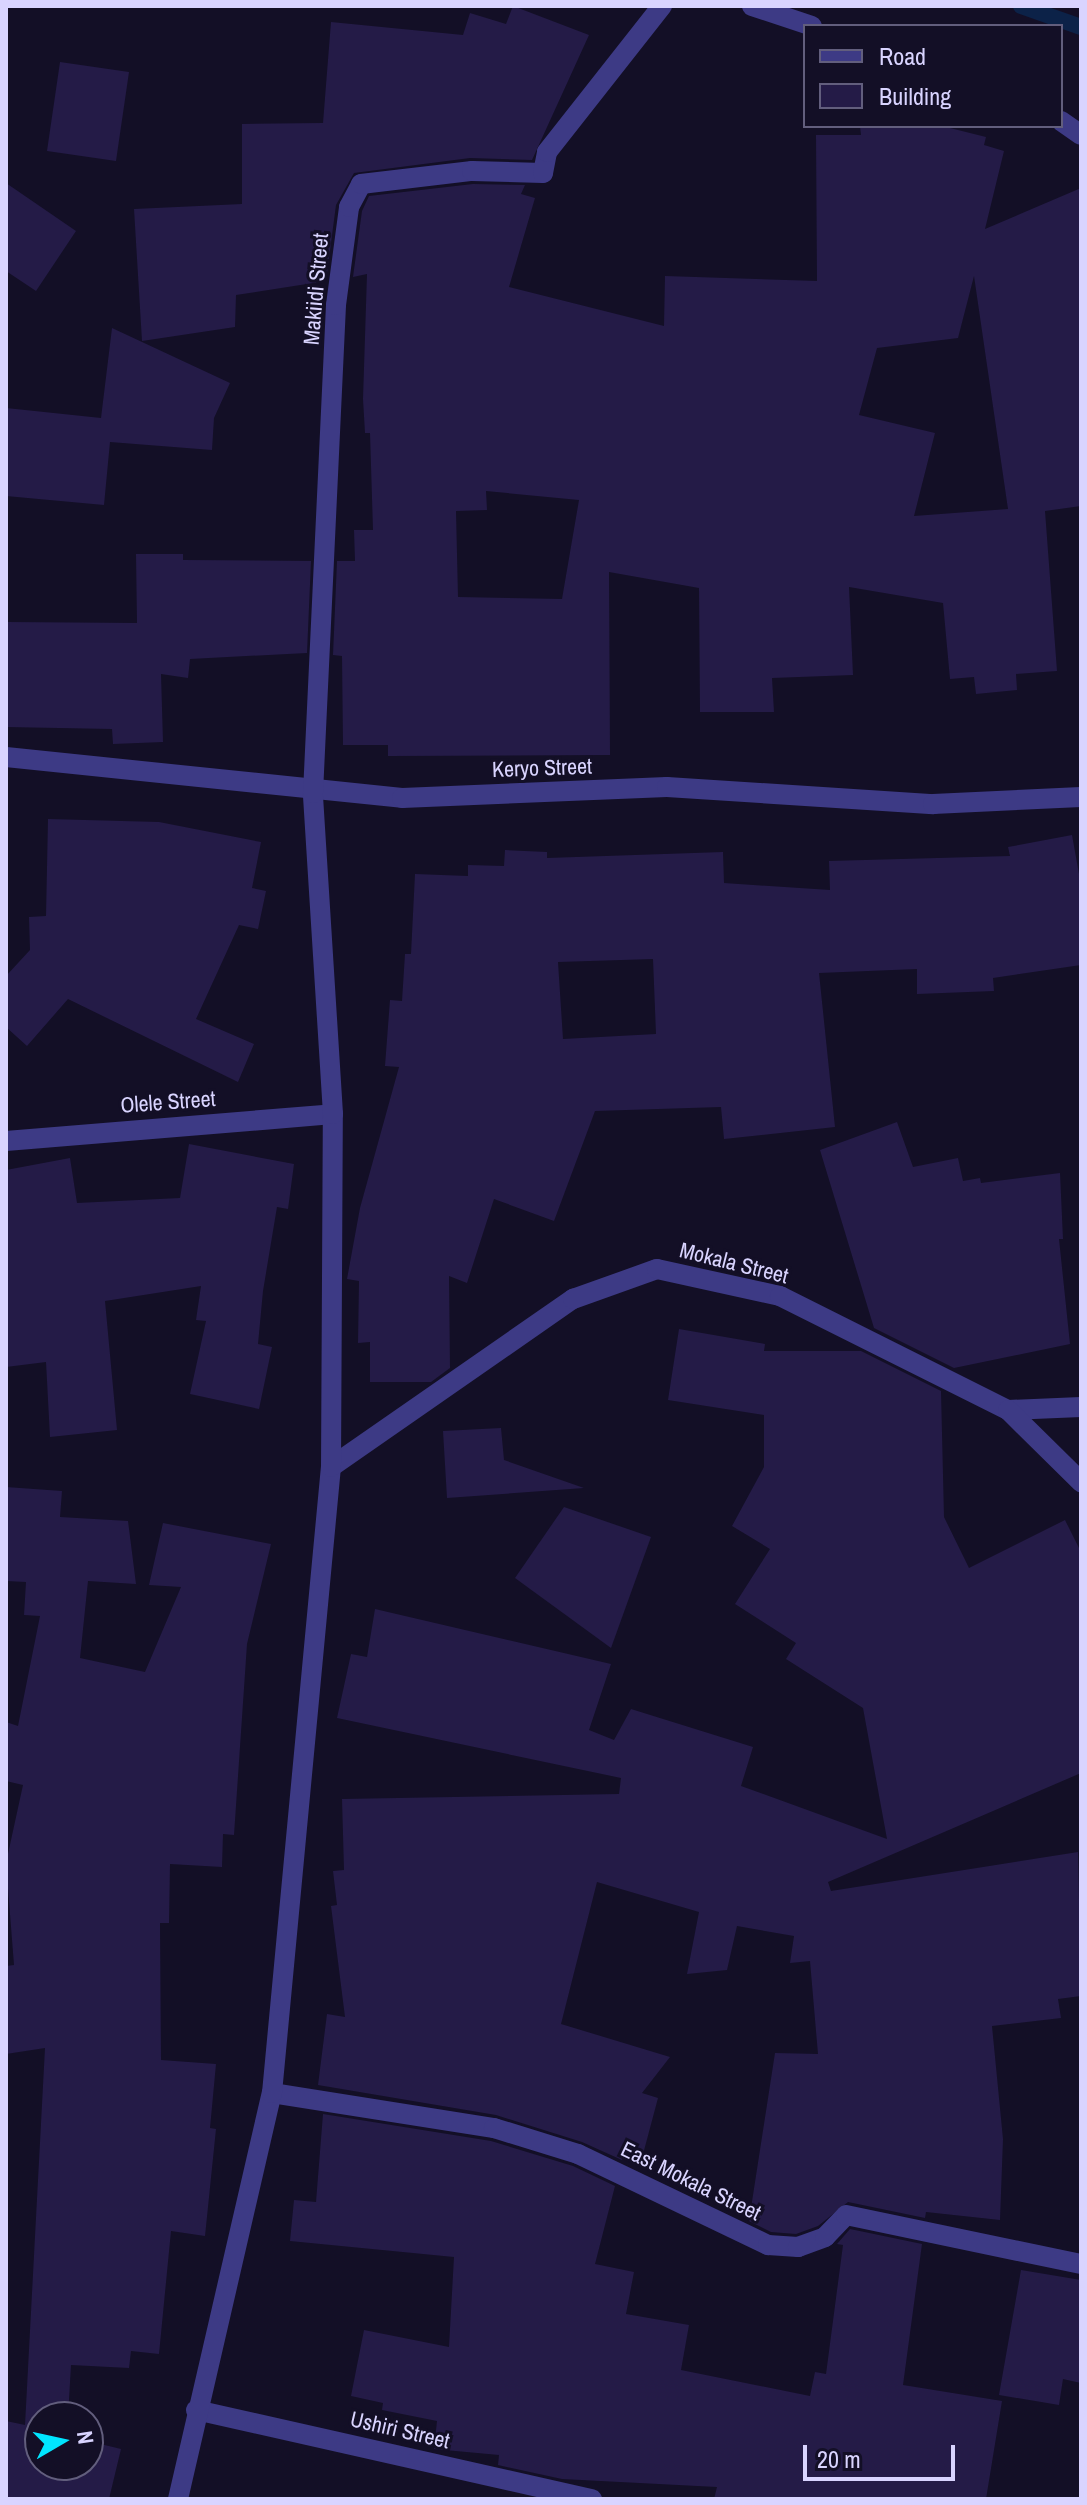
<!DOCTYPE html>
<html>
<head>
<meta charset="utf-8">
<style>
	body { margin:0 }
	#map { position:relative; width:1087px; height:2505px; overflow:hidden; background:#130f26; font-family:"Archivo Narrow",sans-serif }
	div>[style] { position:absolute }
	.stream>* { height:16px; margin:-8px; padding:0 8px; transform-origin:8px; border-radius:8px; background:#0c2248 }
	.building>* { inset:0; background:#241b47 }
	.minor>* { height:20px; margin:-10px; padding:0 10px; transform-origin:10px; border-radius:10px; background:#3d3a85 }
	span { translate:-50% -50%; white-space:nowrap; text-align:center; line-height:1.15; -webkit-text-stroke:6px #130f26; paint-order:stroke }
	.street-label { font-size:22px; color:#d9d4ff }
	.frame { position:absolute; inset:0; border:8px solid #d9d4ff; pointer-events:none }
	.legend { position:absolute; left:803px; top:24px; width:260px; height:104px; box-sizing:border-box; background:#130f26; border:2px solid #625e7d; margin:0; padding:10px 14px; list-style:none; font-size:24px; color:#d9d4ff }
	.legend li { display:flex; align-items:center; gap:16px; height:40px }
	.legend b { width:40px; border:2px solid #625e7d }
	.north { position:absolute; left:24px; top:2401px; width:80px; height:80px; box-sizing:border-box; background:#130f26; border:2px solid #625e7d; border-radius:50%; rotate:81deg; font-size:22px; font-weight:700; line-height:32px; text-align:center; color:#d9d4ff }
	.north::after { content:''; display:block; margin:auto; width:28px; height:36px; background:#00e5ff; clip-path:polygon(50% 0,100% 100%,50% 72%,0 100%) }
	.scale { position:absolute; left:803px; top:2445px; width:152px; height:36px; box-sizing:border-box; border:4px solid #d9d4ff; border-top:0; padding-left:10px; font-size:24px; line-height:28px; white-space:nowrap; color:#d9d4ff; -webkit-text-stroke:6px #130f26; paint-order:stroke }
</style>
</head>
<body>
<div id="map">
	<div class="stream">
		<i style="left:1021px;top:6px;width:64px;rotate:19.3deg"></i>
	</div>
	<div class="building">
		<i style="clip-path:polygon(513px 6px,589px 35px,532px 160px,470px 158px,354px 173px,336px 205px,326px 281px,236px 295px,235px 327px,142px 341px,134px 209px,242px 204px,242px 124px,323px 123px,331px 22px,463px 35px,470px 13px,506px 24px)"></i>
		<i style="clip-path:polygon(60px 62px,129px 72px,116px 161px,47px 151px)"></i>
		<i style="clip-path:polygon(evenodd,860px 126px,942px 126px,986px 137px,984px 145px,1004px 151px,985px 229px,1081px 188px,1081px 506px,1045px 511px,1057px 671px,1016px 674px,1017px 690px,976px 694px,974px 677px,950px 679px,943px 603px,849px 587px,853px 675px,772px 678px,774px 712px,700px 712px,699px 588px,609px 572px,610px 755px,388px 756px,388px 745px,343px 745px,342px 656px,333px 655px,337px 561px,355px 561px,354px 530px,373px 530px,370px 433px,365px 433px,363px 399px,367px 274px,353px 277px,362px 211px,369px 196px,473px 184px,525px 185px,521px 194px,535px 198px,509px 287px,664px 326px,665px 276px,817px 281px,816px 135px,861px 135px,860px 126px,974px 276px,1008px 509px,914px 516px,935px 433px,859px 415px,877px 348px,958px 338px,974px 276px,860px 126px,486px 491px,579px 500px,562px 599px,458px 597px,456px 511px,487px 510px,486px 491px)"></i>
		<i style="clip-path:polygon(6px 183px,76px 231px,36px 291px,6px 271px)"></i>
		<i style="clip-path:polygon(112px 328px,230px 383px,214px 418px,212px 450px,110px 442px,104px 505px,6px 496px,6px 408px,101px 418px)"></i>
		<i style="clip-path:polygon(136px 554px,183px 554px,183px 560px,311px 561px,307px 653px,190px 659px,188px 678px,161px 674px,163px 742px,113px 744px,112px 729px,6px 727px,6px 622px,137px 623px)"></i>
		<i style="clip-path:polygon(48px 819px,159px 822px,261px 842px,252px 888px,266px 891px,258px 929px,239px 925px,196px 1019px,254px 1044px,238px 1082px,68px 999px,27px 1046px,6px 1027px,6px 976px,30px 950px,29px 917px,46px 916px)"></i>
		<i style="clip-path:polygon(evenodd,1072px 835px,1081px 885px,1081px 965px,993px 978px,994px 991px,917px 994px,917px 969px,819px 973px,835px 1127px,724px 1139px,721px 1107px,595px 1111px,554px 1221px,494px 1199px,467px 1283px,449px 1276px,450px 1368px,431px 1382px,370px 1382px,370px 1342px,358px 1343px,359px 1281px,347px 1279px,360px 1208px,399px 1067px,385px 1066px,390px 1000px,402px 1001px,405px 954px,411px 954px,415px 874px,468px 876px,468px 865px,504px 866px,505px 850px,547px 852px,547px 858px,723px 852px,724px 883px,830px 890px,829px 861px,1010px 856px,1008px 847px,1072px 835px,653px 959px,656px 1034px,563px 1039px,558px 962px,653px 959px)"></i>
		<i style="clip-path:polygon(897px 1122px,913px 1167px,958px 1158px,963px 1181px,980px 1178px,981px 1183px,1060px 1173px,1063px 1239px,1059px 1239px,1070px 1344px,954px 1368px,874px 1328px,820px 1150px)"></i>
		<i style="clip-path:polygon(189px 1144px,294px 1164px,288px 1209px,277px 1207px,263px 1291px,258px 1344px,272px 1347px,259px 1409px,190px 1394px,206px 1321px,196px 1320px,201px 1286px,105px 1301px,117px 1430px,50px 1437px,46px 1362px,6px 1367px,6px 1170px,70px 1158px,77px 1203px,180px 1198px)"></i>
		<i style="clip-path:polygon(679px 1329px,765px 1344px,764px 1351px,861px 1351px,941px 1391px,944px 1517px,969px 1568px,1065px 1520px,1081px 1552px,1081px 1773px,828px 1882px,831px 1891px,1078px 1852px,1081px 1996px,1058px 1999px,1061px 2018px,992px 2026px,1003px 2139px,1000px 2220px,926px 2212px,925px 2218px,848px 2202px,818px 2226px,796px 2234px,771px 2232px,749px 2221px,775px 2053px,818px 2054px,810px 1961px,790px 1963px,794px 1936px,737px 1926px,727px 1970px,687px 1974px,699px 1912px,597px 1882px,561px 2024px,670px 2057px,642px 2093px,658px 2098px,642px 2158px,624px 2153px,622px 2160px,582px 2142px,496px 2115px,318px 2085px,327px 2014px,345px 2017px,331px 1906px,337px 1905px,333px 1871px,344px 1870px,342px 1799px,619px 1794px,621px 1778px,337px 1718px,351px 1654px,367px 1657px,375px 1609px,611px 1664px,589px 1730px,614px 1740px,631px 1709px,753px 1747px,741px 1786px,887px 1839px,863px 1708px,786px 1659px,796px 1643px,735px 1604px,770px 1549px,732px 1526px,764px 1467px,764px 1415px,668px 1400px)"></i>
		<i style="clip-path:polygon(501px 1428px,504px 1460px,584px 1488px,447px 1498px,443px 1431px)"></i>
		<i style="clip-path:polygon(6px 1487px,62px 1491px,60px 1517px,128px 1521px,136px 1584px,88px 1581px,80px 1658px,145px 1672px,181px 1587px,149px 1585px,163px 1523px,271px 1544px,247px 1644px,234px 1835px,223px 1834px,222px 1867px,170px 1864px,169px 1923px,160px 1923px,161px 2060px,216px 2064px,210px 2128px,216px 2129px,205px 2236px,171px 2231px,159px 2354px,131px 2351px,129px 2368px,71px 2365px,68px 2417px,40px 2417px,40px 2465px,88px 2465px,88px 2441px,121px 2449px,109px 2499px,6px 2499px,6px 2421px,25px 2425px,45px 2048px,6px 2054px,6px 1966px,14px 1965px,6px 1863px,23px 1785px,6px 1781px,6px 1722px,18px 1726px,40px 1616px,24px 1615px,26px 1582px,6px 1581px)"></i>
		<i style="clip-path:polygon(564px 1507px,651px 1537px,611px 1648px,515px 1578px)"></i>
		<i style="clip-path:polygon(323px 2114px,491px 2141px,573px 2166px,615px 2186px,595px 2264px,634px 2272px,626px 2314px,689px 2325px,681px 2370px,810px 2396px,815px 2372px,826px 2374px,843px 2245px,837px 2244px,850px 2229px,922px 2244px,903px 2385px,1002px 2401px,986px 2499px,714px 2499px,717px 2487px,562px 2479px,498px 2465px,499px 2455px,434px 2449px,437px 2421px,382px 2410px,383px 2403px,351px 2396px,364px 2330px,449px 2347px,454px 2257px,290px 2241px,294px 2200px,316px 2202px)"></i>
		<i style="clip-path:polygon(1021px 2270px,1081px 2280px,1081px 2383px,1063px 2379px,1059px 2405px,999px 2395px)"></i>
	</div>
	<div class="minor">
		<i style="left:752px;top:6px;width:63px;rotate:18.4deg"></i>
		<i style="left:1061px;top:121px;width:24px;rotate:35deg"></i>
		<i style="left:6px;top:757px;width:398px;rotate:5.9deg"></i>
		<i style="left:402px;top:798px;width:265px;rotate:-2.4deg"></i>
		<i style="left:667px;top:787px;width:267px;rotate:3.7deg"></i>
		<i style="left:933px;top:804px;width:148px;rotate:-2.7deg"></i>
		<i style="left:6px;top:1141px;width:328px;rotate:-4.7deg"></i>
		<i style="left:1008px;top:1410px;width:73px;rotate:-2.4deg"></i>
		<i style="left:331px;top:1467px;width:295px;rotate:-34.8deg"></i>
		<i style="left:573px;top:1299px;width:89px;rotate:-19.7deg"></i>
		<i style="left:657px;top:1269px;width:126px;rotate:12.4deg"></i>
		<i style="left:780px;top:1296px;width:255px;rotate:26.6deg"></i>
		<i style="left:1008px;top:1410px;width:103px;rotate:44.6deg"></i>
		<i style="left:272px;top:2093px;width:225px;rotate:9deg"></i>
		<i style="left:494px;top:2128px;width:88px;rotate:17.2deg"></i>
		<i style="left:578px;top:2154px;width:211px;rotate:25.6deg"></i>
		<i style="left:768px;top:2245px;width:30px;rotate:4deg"></i>
		<i style="left:798px;top:2247px;width:29px;rotate:-20deg"></i>
		<i style="left:825px;top:2237px;width:30px;rotate:-46deg"></i>
		<i style="left:846px;top:2215px;width:240px;rotate:11.8deg"></i>
		<i style="left:196px;top:2410px;width:406px;rotate:12.7deg"></i>
		<i style="left:178px;top:2499px;width:417px;rotate:-77deg"></i>
		<i style="left:272px;top:2093px;width:629px;rotate:-84.62deg"></i>
		<i style="left:331px;top:1467px;width:353px;rotate:-89.7deg"></i>
		<i style="left:333px;top:1114px;width:322px;rotate:-93.6deg"></i>
		<i style="left:313px;top:793px;width:489px;rotate:-87.3deg"></i>
		<i style="left:336px;top:305px;width:99px;rotate:-82.4deg"></i>
		<i style="left:349px;top:207px;width:26px;rotate:-62deg"></i>
		<i style="left:361px;top:184px;width:112px;rotate:-6.7deg"></i>
		<i style="left:472px;top:171px;width:71px;rotate:1.6deg"></i>
		<i style="left:543px;top:173px;width:21px;rotate:-79deg"></i>
		<i style="left:547px;top:152px;width:186px;rotate:-51.8deg"></i>
	</div>
	<div class="street-label">
		<span style="left:316px;top:289px;rotate:-85deg">Makiidi Street</span>
		<span style="left:542px;top:768px;rotate:-2deg">Keryo Street</span>
		<span style="left:168px;top:1102px;rotate:-4deg">Olele Street</span>
		<span style="left:734px;top:1263px;rotate:14deg">Mokala Street</span>
		<span style="left:691px;top:2181px;rotate:26deg">East Mokala Street</span>
		<span style="left:400px;top:2430px;rotate:13deg">Ushiri Street</span>
	</div>
	<div class="frame"></div>
	<ul class="legend">
	<li><b style="height:10px;background:#3d3a85"></b>Road</li>
	<li><b style="height:22px;background:#241b47"></b>Building</li>
	</ul>
	<div class="north">N</div>
	<div class="scale">20 m</div>
</div>
</body>
</html>
